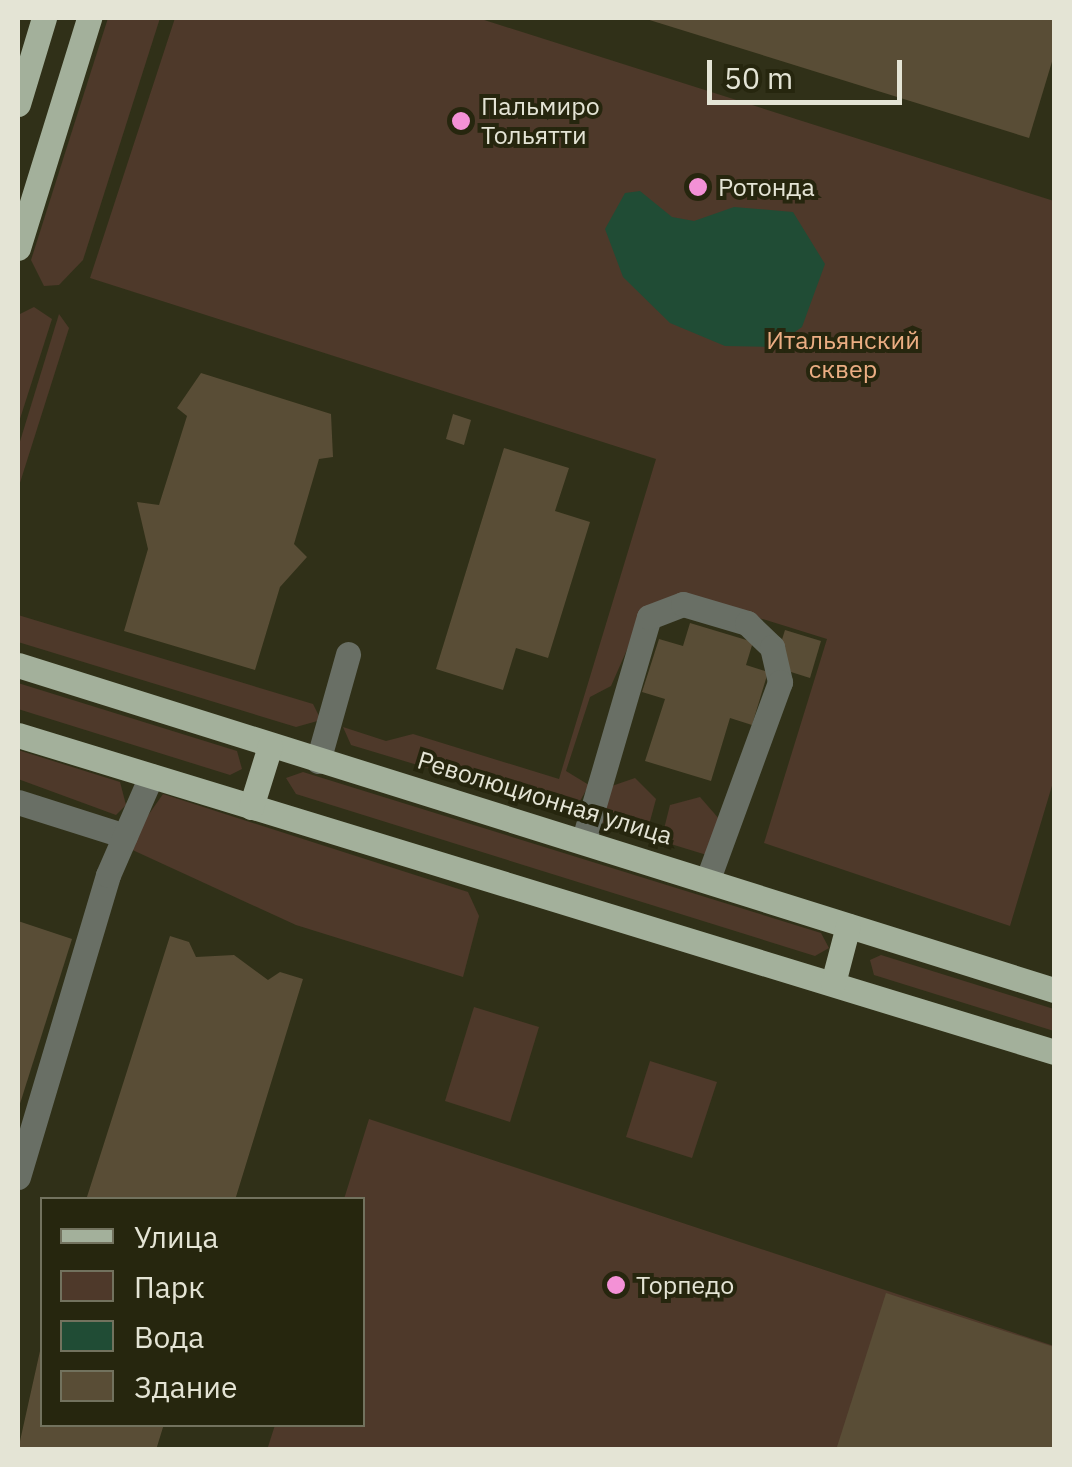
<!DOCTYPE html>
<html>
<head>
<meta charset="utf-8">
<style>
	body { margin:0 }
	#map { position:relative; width:1072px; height:1467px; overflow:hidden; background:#303018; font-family:"IBM Plex Sans",sans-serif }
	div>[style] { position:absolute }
	.green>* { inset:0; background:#4e392a }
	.water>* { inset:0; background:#204c35 }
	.building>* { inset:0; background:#594d36 }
	.minor>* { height:25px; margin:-12.5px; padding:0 12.5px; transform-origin:12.5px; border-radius:12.5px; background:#696f65 }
	.major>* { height:25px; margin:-12.5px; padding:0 12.5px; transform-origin:12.5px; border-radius:12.5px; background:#a3b09b }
	.dots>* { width:28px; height:28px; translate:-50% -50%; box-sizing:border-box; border:5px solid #26260e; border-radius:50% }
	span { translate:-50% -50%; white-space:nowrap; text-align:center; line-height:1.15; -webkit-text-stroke:8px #26260e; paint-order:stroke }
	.poi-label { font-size:25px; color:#e4e4d5 }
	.left { translate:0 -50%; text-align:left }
	.park-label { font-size:25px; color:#ecae83 }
	.street-label { font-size:25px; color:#e4e4d5 }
	.frame { position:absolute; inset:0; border:20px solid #e4e4d5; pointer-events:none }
	.legend { position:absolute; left:40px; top:1197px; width:325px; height:230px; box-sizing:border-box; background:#26260e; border:2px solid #72725e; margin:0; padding:12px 18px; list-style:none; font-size:30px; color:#e4e4d5 }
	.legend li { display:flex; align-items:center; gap:20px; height:50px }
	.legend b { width:50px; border:2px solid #72725e }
	.scale { position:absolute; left:707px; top:60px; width:195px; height:45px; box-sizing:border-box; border:5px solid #e4e4d5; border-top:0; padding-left:12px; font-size:30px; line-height:35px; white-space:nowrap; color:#e4e4d5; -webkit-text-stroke:8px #26260e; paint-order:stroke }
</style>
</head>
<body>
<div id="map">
	<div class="green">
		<i style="clip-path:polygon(108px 18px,160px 18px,83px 260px,59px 285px,44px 286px,31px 260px)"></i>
		<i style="clip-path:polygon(175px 18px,478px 18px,1054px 201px,1054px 779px,1010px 926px,764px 843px,827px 639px,692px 597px,644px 611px,611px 686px,590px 697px,566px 771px,589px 785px,574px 812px,351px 745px,343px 727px,386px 741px,413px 734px,559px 779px,656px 459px,90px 278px)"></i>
		<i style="clip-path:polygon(34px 307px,52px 319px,18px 425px,18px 315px)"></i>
		<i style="clip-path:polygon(59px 314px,69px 328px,18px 489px,18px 448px)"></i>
		<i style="clip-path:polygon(18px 615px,313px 704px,321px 720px,296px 727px,18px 642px)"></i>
		<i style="clip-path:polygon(18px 683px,237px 751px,242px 769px,230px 775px,18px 709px)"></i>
		<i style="clip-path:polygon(18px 750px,120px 782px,126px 805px,116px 815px,18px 779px)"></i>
		<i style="clip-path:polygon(303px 772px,821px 933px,829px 948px,815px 956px,296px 794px,286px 778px)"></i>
		<i style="clip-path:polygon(635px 778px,656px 799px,646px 836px,597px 821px,606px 788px)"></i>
		<i style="clip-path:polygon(163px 794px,468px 892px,479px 916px,463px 977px,296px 925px,126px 847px)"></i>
		<i style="clip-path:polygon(700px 797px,720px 820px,710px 856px,661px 841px,670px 805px)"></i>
		<i style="clip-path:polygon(881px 955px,1054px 1009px,1054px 1031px,874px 975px,870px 960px)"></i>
		<i style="clip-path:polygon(474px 1007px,539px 1027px,510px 1122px,445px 1101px)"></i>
		<i style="clip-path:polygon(650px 1061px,717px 1082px,692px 1158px,626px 1137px)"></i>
		<i style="clip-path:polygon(369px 1119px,1054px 1346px,1054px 1449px,267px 1450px,275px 1425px,362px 1424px,362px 1200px,344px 1199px)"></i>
	</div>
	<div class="water">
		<i style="clip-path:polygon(640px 191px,672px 217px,694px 221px,734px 207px,793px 212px,825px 264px,802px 327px,773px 347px,725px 346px,670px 323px,623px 277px,605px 229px,625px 193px)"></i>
	</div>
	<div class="building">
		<i style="clip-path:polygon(643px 18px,1054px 18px,1054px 55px,1029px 138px)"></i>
		<i style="clip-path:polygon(201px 373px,331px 414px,333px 457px,319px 459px,294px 544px,307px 557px,280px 587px,255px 670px,124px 631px,148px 549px,137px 502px,159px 505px,187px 416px,177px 408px)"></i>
		<i style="clip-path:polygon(453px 414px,471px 420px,464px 445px,446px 439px)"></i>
		<i style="clip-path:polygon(504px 448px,569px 468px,555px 511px,590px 522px,548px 658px,516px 648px,503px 690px,436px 669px)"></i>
		<i style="clip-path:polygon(690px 623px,753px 642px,746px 665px,768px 672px,752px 725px,730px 718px,711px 781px,645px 761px,665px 699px,642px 692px,659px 639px,683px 646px)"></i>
		<i style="clip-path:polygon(785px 630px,821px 641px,810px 678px,791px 672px,779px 649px)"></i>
		<i style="clip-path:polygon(18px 921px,72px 939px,18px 1110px)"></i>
		<i style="clip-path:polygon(170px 936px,189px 942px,196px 957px,234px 955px,268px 980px,280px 972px,303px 979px,235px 1200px,86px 1200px)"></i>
		<i style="clip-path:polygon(886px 1293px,1054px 1347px,1054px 1450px,836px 1450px)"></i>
		<i style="clip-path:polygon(42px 1342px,42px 1424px,164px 1424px,156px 1450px,18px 1450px)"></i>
	</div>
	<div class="minor">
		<i style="left:318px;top:761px;width:111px;rotate:-74.3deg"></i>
		<i style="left:18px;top:802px;width:112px;rotate:17.6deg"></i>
		<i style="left:584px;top:839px;width:231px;rotate:-73.7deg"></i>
		<i style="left:649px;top:617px;width:36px;rotate:-21deg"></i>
		<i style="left:683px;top:604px;width:67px;rotate:16.5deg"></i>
		<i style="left:747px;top:623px;width:35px;rotate:44deg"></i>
		<i style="left:772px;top:647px;width:36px;rotate:77deg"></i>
		<i style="left:780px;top:682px;width:210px;rotate:110.1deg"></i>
		<i style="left:18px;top:1177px;width:315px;rotate:-73.4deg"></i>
		<i style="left:108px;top:875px;width:108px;rotate:-66.5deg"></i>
	</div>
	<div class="major">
		<i style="left:18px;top:104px;width:90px;rotate:-73.2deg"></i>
		<i style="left:18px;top:248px;width:241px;rotate:-72.8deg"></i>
		<i style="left:18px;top:665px;width:1086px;rotate:17.42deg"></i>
		<i style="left:18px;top:735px;width:1083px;rotate:17.01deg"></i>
		<i style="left:251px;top:807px;width:64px;rotate:-72.7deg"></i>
		<i style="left:833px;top:983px;width:59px;rotate:-75.3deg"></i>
	</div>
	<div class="dots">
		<i style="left:461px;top:121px;background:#f391d6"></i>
		<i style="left:698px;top:187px;background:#f391d6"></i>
		<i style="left:616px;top:1285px;background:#f391d6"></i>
	</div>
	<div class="poi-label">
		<span class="left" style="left:481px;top:121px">Пальмиро<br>Тольятти</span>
		<span class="left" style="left:718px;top:187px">Ротонда</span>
		<span class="left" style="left:636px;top:1285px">Торпедо</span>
	</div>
	<div class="park-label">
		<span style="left:843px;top:355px">Итальянский<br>сквер</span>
	</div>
	<div class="street-label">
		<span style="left:545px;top:798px;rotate:17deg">Революционная улица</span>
	</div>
	<div class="frame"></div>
	<ul class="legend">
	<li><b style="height:12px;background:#a3b09b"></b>Улица</li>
	<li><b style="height:28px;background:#4e392a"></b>Парк</li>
	<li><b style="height:28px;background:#204c35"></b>Вода</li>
	<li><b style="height:28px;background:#594d36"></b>Здание</li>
	</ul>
	<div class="scale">50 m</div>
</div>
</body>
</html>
